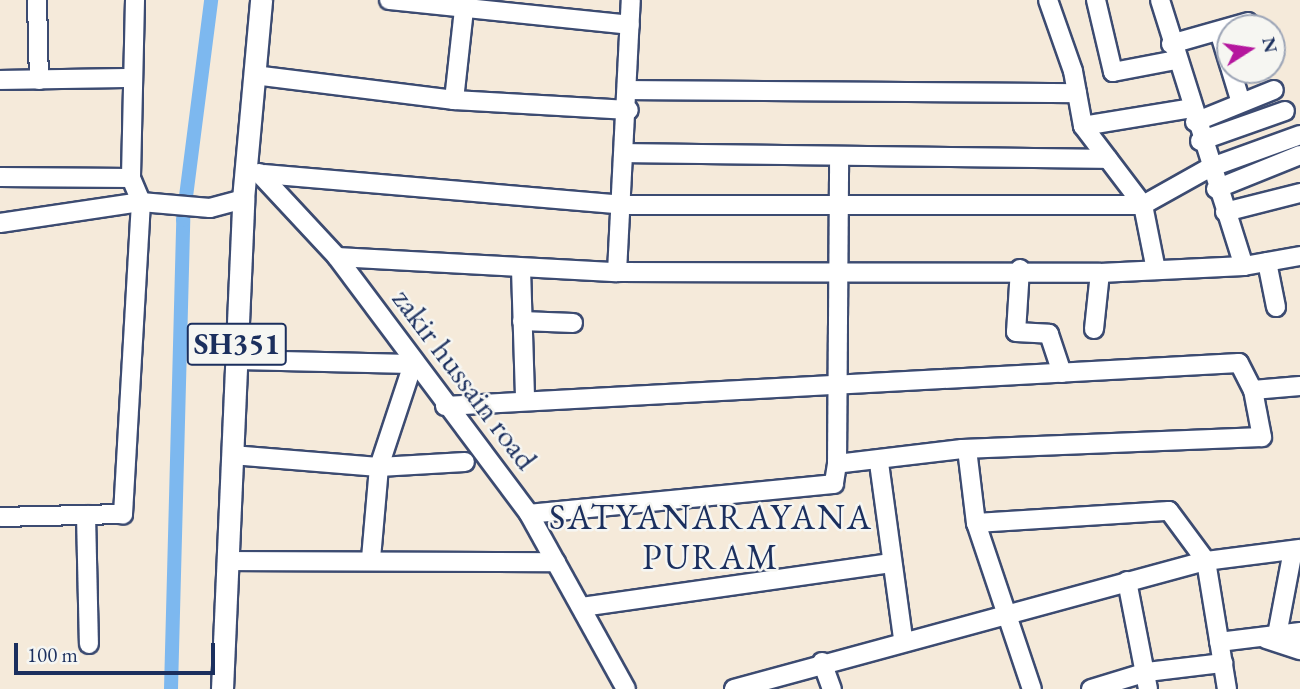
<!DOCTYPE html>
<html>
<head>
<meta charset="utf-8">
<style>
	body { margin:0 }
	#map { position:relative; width:1300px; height:689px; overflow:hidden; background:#f5eada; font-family:"EB Garamond",serif }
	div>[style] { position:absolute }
	.canal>* { height:14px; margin:-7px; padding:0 7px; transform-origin:7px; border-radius:7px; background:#7db8ef }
	.roads { filter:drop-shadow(2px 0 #3c4b71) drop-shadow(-2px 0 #3c4b71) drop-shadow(0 2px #3c4b71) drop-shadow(0 -2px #3c4b71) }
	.minor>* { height:18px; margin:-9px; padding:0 9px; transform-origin:9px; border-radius:9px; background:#fff }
	.major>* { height:21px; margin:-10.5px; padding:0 10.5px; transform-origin:10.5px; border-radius:10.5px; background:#fff }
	span { translate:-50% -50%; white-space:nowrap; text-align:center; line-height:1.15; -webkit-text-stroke:5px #f6f6f2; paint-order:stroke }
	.shield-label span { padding:2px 5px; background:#f6f6f2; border:2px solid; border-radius:5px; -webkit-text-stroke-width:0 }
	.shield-label { font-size:30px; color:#1b2f5e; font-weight:700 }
	.street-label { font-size:32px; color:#1b2f5e }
	.quarter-label { font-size:35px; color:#1b2f5e; letter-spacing:2px }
	.north { position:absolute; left:1216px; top:14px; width:70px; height:70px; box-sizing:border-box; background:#f6f6f2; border:2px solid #9ea6b7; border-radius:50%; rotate:78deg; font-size:19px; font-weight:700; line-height:28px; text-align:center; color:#1b2f5e }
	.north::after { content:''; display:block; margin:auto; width:24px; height:32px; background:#b5179e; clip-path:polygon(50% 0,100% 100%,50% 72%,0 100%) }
	.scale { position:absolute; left:14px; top:643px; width:201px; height:32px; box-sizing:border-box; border:4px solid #1b2f5e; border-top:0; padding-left:9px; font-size:21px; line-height:24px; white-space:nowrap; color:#1b2f5e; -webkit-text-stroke:5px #f6f6f2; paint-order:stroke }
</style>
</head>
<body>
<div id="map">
	<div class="canal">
		<i style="left:171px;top:689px;width:469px;rotate:-88.5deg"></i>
		<i style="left:183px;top:220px;width:222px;rotate:-82.7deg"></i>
	</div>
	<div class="roads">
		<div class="minor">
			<i style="left:37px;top:0;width:80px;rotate:88.6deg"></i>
			<i style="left:135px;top:0;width:178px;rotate:91.3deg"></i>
			<i style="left:131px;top:178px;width:26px;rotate:67deg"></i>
			<i style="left:141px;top:202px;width:69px;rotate:5deg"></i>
			<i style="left:210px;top:208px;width:34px;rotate:-15deg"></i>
			<i style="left:389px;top:0;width:242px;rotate:5.9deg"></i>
			<i style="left:1048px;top:0;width:75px;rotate:70.6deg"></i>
			<i style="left:1073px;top:71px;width:56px;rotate:79.7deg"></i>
			<i style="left:1083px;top:126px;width:99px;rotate:52.8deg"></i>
			<i style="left:1143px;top:205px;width:76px;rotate:-29.3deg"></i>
			<i style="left:1209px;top:168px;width:97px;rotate:-19.9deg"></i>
			<i style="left:1096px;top:0;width:74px;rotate:76.7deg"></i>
			<i style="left:1113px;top:72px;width:64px;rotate:-10.8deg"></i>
			<i style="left:1160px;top:0;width:279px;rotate:72.5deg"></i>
			<i style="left:1219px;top:31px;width:38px;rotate:73deg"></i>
			<i style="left:1171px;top:44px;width:80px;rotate:-15.9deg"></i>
			<i style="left:1231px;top:70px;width:34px;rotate:73deg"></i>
			<i style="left:254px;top:75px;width:202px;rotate:7.1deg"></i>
			<i style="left:454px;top:100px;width:175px;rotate:3.3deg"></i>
			<i style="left:0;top:80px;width:133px;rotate:-0.9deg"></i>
			<i style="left:630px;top:90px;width:447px;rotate:0.4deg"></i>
			<i style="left:454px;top:100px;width:91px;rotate:-83.7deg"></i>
			<i style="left:1195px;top:122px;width:85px;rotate:-22.1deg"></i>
			<i style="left:1083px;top:126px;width:110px;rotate:-9.4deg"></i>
			<i style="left:1200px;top:141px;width:90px;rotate:-19.4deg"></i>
			<i style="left:627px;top:153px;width:481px;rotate:0.7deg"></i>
			<i style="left:259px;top:173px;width:115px;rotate:47.1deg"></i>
			<i style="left:337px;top:257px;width:321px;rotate:53.2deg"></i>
			<i style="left:529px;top:514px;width:200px;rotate:61deg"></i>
			<i style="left:264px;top:174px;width:361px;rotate:4.9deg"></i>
			<i style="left:624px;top:205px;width:519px"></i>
			<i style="left:1143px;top:205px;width:66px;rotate:78.7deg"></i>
			<i style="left:0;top:177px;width:131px;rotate:0.4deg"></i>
			<i style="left:1216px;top:189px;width:91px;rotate:-22deg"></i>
			<i style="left:1225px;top:212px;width:77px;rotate:-14.2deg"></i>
			<i style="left:0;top:223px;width:143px;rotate:-8.5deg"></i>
			<i style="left:141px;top:202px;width:313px;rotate:93.3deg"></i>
			<i style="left:123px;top:514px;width:123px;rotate:178.6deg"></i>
			<i style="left:337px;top:257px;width:280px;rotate:3.1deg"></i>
			<i style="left:617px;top:272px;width:483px;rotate:0.1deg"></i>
			<i style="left:1100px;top:273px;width:144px;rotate:-2.8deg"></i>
			<i style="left:1244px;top:266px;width:57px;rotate:-10.1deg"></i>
			<i style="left:1267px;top:262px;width:46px;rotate:78.7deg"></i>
			<i style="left:521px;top:269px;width:128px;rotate:88.2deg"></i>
			<i style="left:1020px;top:269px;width:63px;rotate:93.6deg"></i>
			<i style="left:1016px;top:332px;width:33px;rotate:3deg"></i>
			<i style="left:1049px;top:334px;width:41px;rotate:71.6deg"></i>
			<i style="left:617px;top:272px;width:272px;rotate:-87.1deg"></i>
			<i style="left:522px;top:321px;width:51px;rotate:2.2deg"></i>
			<i style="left:1094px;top:329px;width:56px;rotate:-83.9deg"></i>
			<i style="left:236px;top:360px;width:177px;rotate:1.3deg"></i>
			<i style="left:413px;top:364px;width:108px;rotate:108.3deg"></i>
			<i style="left:379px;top:467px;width:92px;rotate:95deg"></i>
			<i style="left:1253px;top:390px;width:47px;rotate:-4.9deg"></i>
			<i style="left:445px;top:406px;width:795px;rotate:-3.1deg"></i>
			<i style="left:1239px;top:363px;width:30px;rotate:63deg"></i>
			<i style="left:1253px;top:390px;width:48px;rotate:79.2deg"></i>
			<i style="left:1262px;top:437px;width:300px;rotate:177.7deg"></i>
			<i style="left:962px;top:449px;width:126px;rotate:173.2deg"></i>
			<i style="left:837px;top:464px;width:20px;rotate:99deg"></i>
			<i style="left:834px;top:484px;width:306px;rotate:174.4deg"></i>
			<i style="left:967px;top:449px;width:75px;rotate:83.1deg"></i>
			<i style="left:976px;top:523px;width:175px;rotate:71.4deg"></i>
			<i style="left:232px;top:455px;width:147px;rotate:4.7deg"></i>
			<i style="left:379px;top:467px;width:86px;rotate:-3.3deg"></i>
			<i style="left:879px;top:463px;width:178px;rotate:82.2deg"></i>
			<i style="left:837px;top:464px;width:306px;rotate:-89.6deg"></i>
			<i style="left:86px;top:515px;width:129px;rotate:88.7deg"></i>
			<i style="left:976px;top:523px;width:193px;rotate:-3.6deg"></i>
			<i style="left:1169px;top:511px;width:62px;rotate:53.5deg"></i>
			<i style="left:1206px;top:561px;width:130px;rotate:80.7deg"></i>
			<i style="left:228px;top:561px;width:328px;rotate:0.2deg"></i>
			<i style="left:1127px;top:581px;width:110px;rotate:79deg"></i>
			<i style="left:582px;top:607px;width:312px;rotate:-8.1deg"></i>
			<i style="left:1277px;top:635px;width:86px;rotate:-79.3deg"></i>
			<i style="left:1266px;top:639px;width:36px;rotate:18deg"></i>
			<i style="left:1219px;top:642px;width:82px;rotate:-7deg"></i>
			<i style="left:822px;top:662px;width:29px;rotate:70deg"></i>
			<i style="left:734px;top:689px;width:489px;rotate:-15.2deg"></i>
			<i style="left:1206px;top:561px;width:95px;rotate:-7.3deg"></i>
			<i style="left:1091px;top:689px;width:59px;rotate:-16.9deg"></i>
			<i style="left:1147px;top:672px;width:77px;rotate:-6.8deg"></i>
		</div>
		<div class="major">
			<i style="left:222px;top:689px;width:490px;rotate:-87.5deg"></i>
			<i style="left:243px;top:199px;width:200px;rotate:-84.8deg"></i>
		</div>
	</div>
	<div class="shield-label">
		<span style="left:237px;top:344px">SH351</span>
	</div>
	<div class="street-label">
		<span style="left:465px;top:379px;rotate:53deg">zakir hussain road</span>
	</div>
	<div class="quarter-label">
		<span style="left:711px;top:537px">SATYANARAYANA<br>PURAM</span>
	</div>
	<div class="north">N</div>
	<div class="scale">100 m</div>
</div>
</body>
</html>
